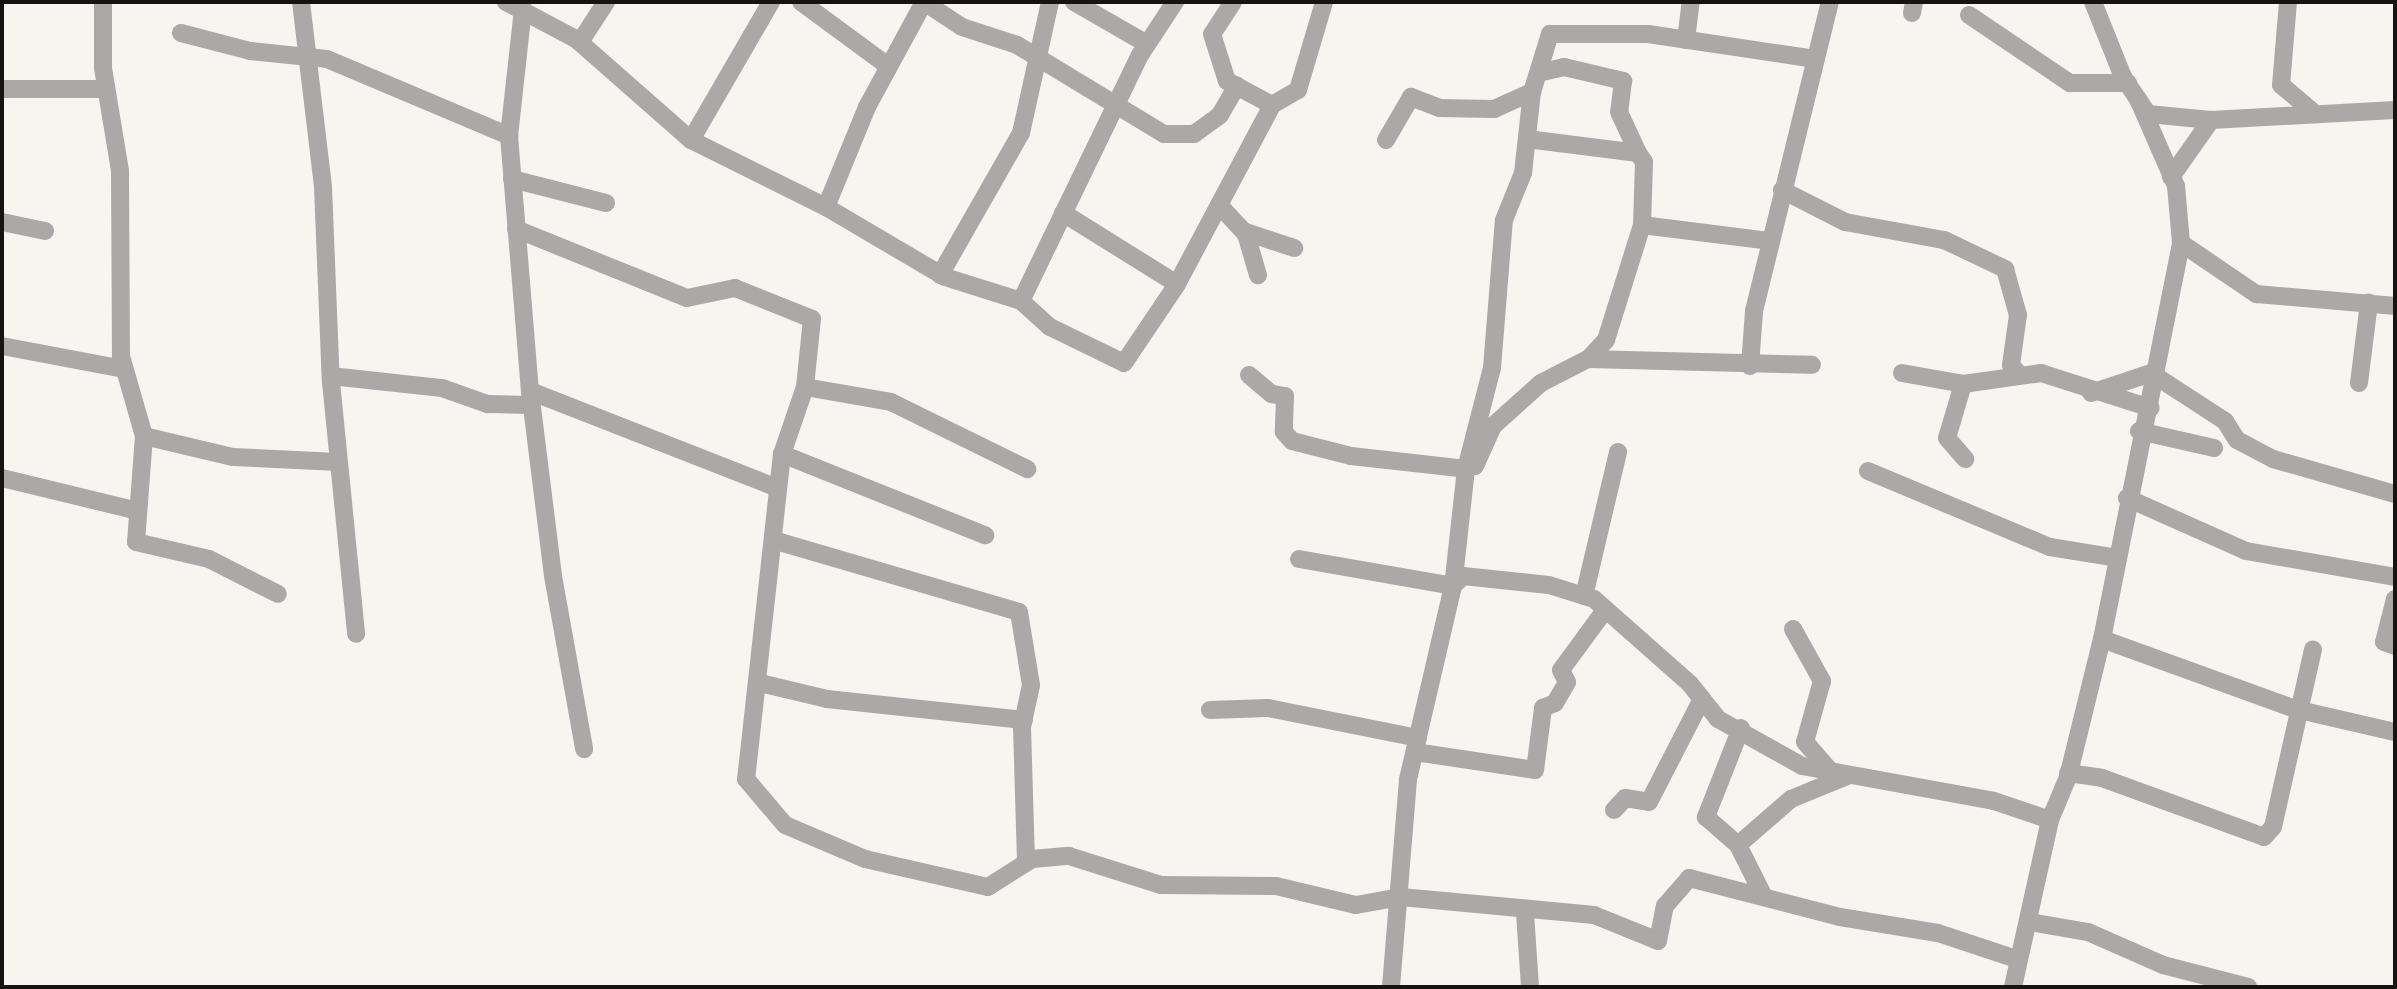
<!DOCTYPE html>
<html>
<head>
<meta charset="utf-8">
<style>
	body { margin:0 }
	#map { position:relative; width:2397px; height:989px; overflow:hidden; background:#f7f5f0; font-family:Ubuntu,sans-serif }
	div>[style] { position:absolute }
	.minor>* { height:18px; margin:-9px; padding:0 9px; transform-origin:9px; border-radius:9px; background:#aaa9a8 }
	span { translate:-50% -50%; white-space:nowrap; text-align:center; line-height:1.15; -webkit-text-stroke:7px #fff; paint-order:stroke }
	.frame { position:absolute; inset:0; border:4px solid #151413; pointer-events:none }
</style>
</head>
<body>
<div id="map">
	<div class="minor">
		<i style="left:103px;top:2px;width:66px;rotate:90deg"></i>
		<i style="left:103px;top:68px;width:104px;rotate:80.6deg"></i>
		<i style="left:120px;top:171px;width:185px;rotate:89.7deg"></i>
		<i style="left:121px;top:356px;width:83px;rotate:74deg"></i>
		<i style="left:144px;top:436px;width:106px;rotate:94.3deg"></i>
		<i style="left:136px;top:542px;width:75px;rotate:13.1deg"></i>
		<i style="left:209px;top:559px;width:77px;rotate:26.9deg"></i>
		<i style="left:301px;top:2px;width:186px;rotate:83.2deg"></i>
		<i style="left:323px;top:187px;width:195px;rotate:87.7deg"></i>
		<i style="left:331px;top:382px;width:253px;rotate:84.3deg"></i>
		<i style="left:506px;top:2px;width:79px;rotate:27.9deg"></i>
		<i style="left:576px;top:39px;width:153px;rotate:41.3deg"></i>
		<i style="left:691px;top:140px;width:151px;rotate:26.4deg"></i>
		<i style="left:826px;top:207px;width:138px;rotate:30.5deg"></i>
		<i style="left:945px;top:277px;width:80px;rotate:17.5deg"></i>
		<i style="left:1021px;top:301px;width:39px;rotate:42deg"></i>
		<i style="left:1050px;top:327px;width:82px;rotate:25.9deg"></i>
		<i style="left:1124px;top:363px;width:95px;rotate:-56.1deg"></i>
		<i style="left:1177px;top:284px;width:203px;rotate:-62deg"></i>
		<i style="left:801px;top:2px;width:108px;rotate:36.3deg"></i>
		<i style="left:1074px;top:2px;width:84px;rotate:29.9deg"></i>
		<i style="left:1233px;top:2px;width:38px;rotate:123deg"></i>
		<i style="left:1212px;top:34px;width:49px;rotate:72.3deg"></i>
		<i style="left:1227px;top:81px;width:51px;rotate:28.1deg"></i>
		<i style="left:1272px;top:105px;width:30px;rotate:-30deg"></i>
		<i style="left:1298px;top:90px;width:92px;rotate:-73.5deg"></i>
		<i style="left:2093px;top:2px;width:81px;rotate:68.2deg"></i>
		<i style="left:2123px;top:77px;width:45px;rotate:56deg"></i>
		<i style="left:2148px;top:114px;width:63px;rotate:5.4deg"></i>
		<i style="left:2211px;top:120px;width:184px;rotate:-3.1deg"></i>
		<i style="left:2288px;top:2px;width:83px;rotate:94.8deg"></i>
		<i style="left:2281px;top:85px;width:39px;rotate:40deg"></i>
		<i style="left:523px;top:9px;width:128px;rotate:96.3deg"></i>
		<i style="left:509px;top:136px;width:256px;rotate:85.3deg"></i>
		<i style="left:530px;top:391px;width:186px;rotate:82.9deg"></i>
		<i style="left:553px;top:576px;width:176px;rotate:79.8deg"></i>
		<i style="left:1912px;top:13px;width:11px;rotate:-80deg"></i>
		<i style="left:1969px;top:15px;width:122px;rotate:34deg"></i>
		<i style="left:2070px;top:83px;width:58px"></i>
		<i style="left:181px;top:33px;width:71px;rotate:14.6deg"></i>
		<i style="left:250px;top:51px;width:77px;rotate:5.9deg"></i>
		<i style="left:327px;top:59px;width:198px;rotate:22.9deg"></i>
		<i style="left:1686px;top:40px;width:38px;rotate:-83deg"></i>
		<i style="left:580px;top:42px;width:48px;rotate:-57deg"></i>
		<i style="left:1538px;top:73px;width:27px;rotate:-13deg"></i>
		<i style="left:1564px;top:67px;width:61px;rotate:13.3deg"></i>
		<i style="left:1623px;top:81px;width:31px;rotate:97deg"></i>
		<i style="left:1619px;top:112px;width:45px;rotate:65.1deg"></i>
		<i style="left:2px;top:89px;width:104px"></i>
		<i style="left:1527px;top:139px;width:112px;rotate:7.2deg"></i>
		<i style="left:1638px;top:153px;width:11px;rotate:56deg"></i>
		<i style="left:1644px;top:162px;width:63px;rotate:91.8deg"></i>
		<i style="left:1642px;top:225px;width:121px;rotate:107.4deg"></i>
		<i style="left:1606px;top:340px;width:26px;rotate:133deg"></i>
		<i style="left:691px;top:140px;width:160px;rotate:-59.9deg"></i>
		<i style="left:1386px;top:140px;width:50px;rotate:-59.8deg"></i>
		<i style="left:1411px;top:97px;width:30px;rotate:21deg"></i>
		<i style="left:1439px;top:108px;width:55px;rotate:1deg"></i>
		<i style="left:1494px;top:109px;width:42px;rotate:-24.1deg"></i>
		<i style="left:2171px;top:177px;width:70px;rotate:-54.9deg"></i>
		<i style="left:512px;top:179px;width:97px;rotate:14.3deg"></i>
		<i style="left:1782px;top:190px;width:71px;rotate:26.9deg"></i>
		<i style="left:1845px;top:222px;width:101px;rotate:10.3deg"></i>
		<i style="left:1944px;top:240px;width:68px;rotate:25.4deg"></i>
		<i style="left:2005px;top:269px;width:48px;rotate:74.2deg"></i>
		<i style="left:2018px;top:315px;width:50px;rotate:98deg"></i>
		<i style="left:2011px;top:365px;width:9px;rotate:49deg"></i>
		<i style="left:1219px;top:205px;width:40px;rotate:47deg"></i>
		<i style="left:1246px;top:234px;width:43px;rotate:73.7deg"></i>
		<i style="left:826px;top:207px;width:108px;rotate:-67.7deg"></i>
		<i style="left:867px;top:107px;width:119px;rotate:-61.5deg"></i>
		<i style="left:924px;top:2px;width:45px;rotate:33.3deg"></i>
		<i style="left:962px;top:27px;width:58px;rotate:18.1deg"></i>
		<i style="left:1017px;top:45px;width:172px;rotate:31.2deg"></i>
		<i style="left:1164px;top:134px;width:30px"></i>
		<i style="left:1194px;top:134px;width:32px;rotate:-36deg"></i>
		<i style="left:1220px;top:115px;width:34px;rotate:-60deg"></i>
		<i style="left:1063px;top:213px;width:134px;rotate:31.9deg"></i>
		<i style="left:2px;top:222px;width:44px;rotate:11.8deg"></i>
		<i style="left:1642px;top:225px;width:130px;rotate:7.1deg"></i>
		<i style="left:516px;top:229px;width:184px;rotate:22deg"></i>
		<i style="left:687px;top:298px;width:49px;rotate:-11.8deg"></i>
		<i style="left:735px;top:288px;width:83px;rotate:21.9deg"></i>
		<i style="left:812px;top:319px;width:68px;rotate:95.9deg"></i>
		<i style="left:805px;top:387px;width:71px;rotate:108.9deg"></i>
		<i style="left:782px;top:454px;width:327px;rotate:96.3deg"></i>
		<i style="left:746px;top:779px;width:60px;rotate:49.7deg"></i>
		<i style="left:785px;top:825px;width:87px;rotate:23deg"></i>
		<i style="left:865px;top:859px;width:126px;rotate:12.8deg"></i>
		<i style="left:988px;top:887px;width:52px;rotate:-32.5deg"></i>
		<i style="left:1032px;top:859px;width:37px;rotate:-5deg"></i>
		<i style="left:1069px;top:856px;width:96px;rotate:17.5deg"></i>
		<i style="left:1161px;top:885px;width:115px;rotate:0.5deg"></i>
		<i style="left:1276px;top:886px;width:82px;rotate:13.4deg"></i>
		<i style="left:1356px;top:905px;width:46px;rotate:-10.1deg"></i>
		<i style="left:1401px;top:897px;width:194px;rotate:5.3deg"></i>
		<i style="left:1594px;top:915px;width:69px;rotate:22.1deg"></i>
		<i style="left:1658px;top:941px;width:36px;rotate:-79deg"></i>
		<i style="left:1665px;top:906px;width:37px;rotate:-49deg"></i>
		<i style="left:1689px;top:878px;width:156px;rotate:14.5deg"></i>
		<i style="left:1840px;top:917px;width:99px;rotate:9.3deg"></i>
		<i style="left:1938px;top:933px;width:85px;rotate:18.4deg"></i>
		<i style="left:1243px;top:231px;width:54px;rotate:18.4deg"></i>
		<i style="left:2181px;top:243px;width:91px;rotate:34.2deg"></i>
		<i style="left:2256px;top:294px;width:140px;rotate:4.9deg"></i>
		<i style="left:940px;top:275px;width:163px;rotate:-60.3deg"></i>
		<i style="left:1021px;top:133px;width:134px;rotate:-77.5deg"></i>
		<i style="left:1021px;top:301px;width:273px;rotate:-64.2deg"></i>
		<i style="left:1140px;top:55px;width:64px;rotate:-56.6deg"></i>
		<i style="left:2px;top:346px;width:124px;rotate:10.7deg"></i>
		<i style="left:1750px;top:366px;width:55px;rotate:-85.8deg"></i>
		<i style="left:1754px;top:311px;width:318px;rotate:-76.2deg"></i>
		<i style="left:1902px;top:373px;width:62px;rotate:10.2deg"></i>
		<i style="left:1963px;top:384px;width:79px;rotate:-8deg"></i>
		<i style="left:2041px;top:373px;width:115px;rotate:17.7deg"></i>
		<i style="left:1249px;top:375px;width:30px;rotate:40deg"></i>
		<i style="left:1272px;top:394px;width:13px;rotate:9deg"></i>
		<i style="left:1285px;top:396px;width:36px;rotate:92deg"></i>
		<i style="left:1284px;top:432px;width:12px;rotate:48deg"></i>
		<i style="left:1292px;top:441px;width:61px;rotate:14.3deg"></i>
		<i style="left:1351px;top:456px;width:116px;rotate:6.4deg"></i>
		<i style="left:1466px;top:469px;width:118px;rotate:96.3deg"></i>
		<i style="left:1453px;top:586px;width:199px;rotate:103.1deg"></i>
		<i style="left:1408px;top:780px;width:208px;rotate:94.7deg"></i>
		<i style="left:331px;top:376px;width:112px;rotate:6.2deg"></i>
		<i style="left:442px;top:388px;width:48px;rotate:19.6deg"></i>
		<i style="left:487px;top:404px;width:44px;rotate:1.3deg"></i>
		<i style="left:2359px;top:383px;width:81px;rotate:-82.9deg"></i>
		<i style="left:1963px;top:384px;width:56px;rotate:106.5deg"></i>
		<i style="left:1947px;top:438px;width:28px;rotate:49deg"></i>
		<i style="left:805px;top:387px;width:87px;rotate:9.9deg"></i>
		<i style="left:891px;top:402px;width:152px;rotate:26.2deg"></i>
		<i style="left:530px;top:391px;width:266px;rotate:21.4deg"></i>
		<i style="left:2091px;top:393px;width:63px;rotate:-18.4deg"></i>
		<i style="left:2151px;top:373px;width:88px;rotate:33deg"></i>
		<i style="left:2225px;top:421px;width:22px;rotate:58deg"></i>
		<i style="left:2237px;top:440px;width:41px;rotate:27.8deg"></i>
		<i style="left:2273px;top:459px;width:127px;rotate:16deg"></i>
		<i style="left:2139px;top:431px;width:77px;rotate:12.8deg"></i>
		<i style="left:144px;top:436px;width:91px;rotate:13.3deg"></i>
		<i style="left:233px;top:457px;width:105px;rotate:2.7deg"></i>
		<i style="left:782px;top:454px;width:219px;rotate:21.8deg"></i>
		<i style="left:1475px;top:466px;width:44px;rotate:-65.8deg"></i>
		<i style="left:1493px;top:426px;width:64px;rotate:-41.9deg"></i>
		<i style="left:1541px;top:383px;width:53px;rotate:-27.1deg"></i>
		<i style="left:1588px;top:359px;width:224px;rotate:1.5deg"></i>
		<i style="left:1466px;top:469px;width:104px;rotate:-75.6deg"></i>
		<i style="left:1492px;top:368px;width:148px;rotate:-85.4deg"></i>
		<i style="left:1504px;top:220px;width:51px;rotate:-68deg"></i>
		<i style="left:1523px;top:173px;width:81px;rotate:-83.7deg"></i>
		<i style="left:1532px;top:92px;width:61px;rotate:-72.8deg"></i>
		<i style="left:1550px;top:34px;width:98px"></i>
		<i style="left:1648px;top:34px;width:169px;rotate:8.5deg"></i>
		<i style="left:1868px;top:471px;width:197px;rotate:22.7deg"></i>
		<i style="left:2050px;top:547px;width:68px;rotate:9.3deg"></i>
		<i style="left:2px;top:478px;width:140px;rotate:13.6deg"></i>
		<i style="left:2127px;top:498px;width:130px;rotate:24deg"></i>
		<i style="left:2246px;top:551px;width:151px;rotate:9.9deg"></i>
		<i style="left:773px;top:540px;width:256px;rotate:16.3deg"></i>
		<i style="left:1019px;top:612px;width:74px;rotate:80.7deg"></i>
		<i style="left:1031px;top:685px;width:43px;rotate:102.1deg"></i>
		<i style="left:1022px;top:727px;width:136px;rotate:88.3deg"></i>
		<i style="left:1299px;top:559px;width:156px;rotate:9.9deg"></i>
		<i style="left:1453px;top:586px;width:14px;rotate:-45deg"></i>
		<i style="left:1463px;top:576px;width:86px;rotate:6deg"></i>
		<i style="left:1549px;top:585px;width:47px;rotate:17.3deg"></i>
		<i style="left:1594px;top:599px;width:128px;rotate:41.5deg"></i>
		<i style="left:1690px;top:684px;width:45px;rotate:51.3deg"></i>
		<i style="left:1718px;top:719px;width:96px;rotate:29.2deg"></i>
		<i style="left:1802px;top:766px;width:195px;rotate:10.3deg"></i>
		<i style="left:1994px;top:801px;width:59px;rotate:18.7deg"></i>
		<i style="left:1584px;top:596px;width:148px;rotate:-76.7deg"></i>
		<i style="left:2395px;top:599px;width:44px;rotate:104.3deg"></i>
		<i style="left:2384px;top:642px;width:12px;rotate:20deg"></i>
		<i style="left:1793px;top:629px;width:60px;rotate:60.9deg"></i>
		<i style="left:1822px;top:681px;width:63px;rotate:105.6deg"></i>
		<i style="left:1805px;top:742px;width:41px;rotate:48.9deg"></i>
		<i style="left:2102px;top:639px;width:205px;rotate:19.9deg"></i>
		<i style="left:2295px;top:709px;width:103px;rotate:13deg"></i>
		<i style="left:760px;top:683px;width:69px;rotate:13.4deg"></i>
		<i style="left:827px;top:699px;width:198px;rotate:6.1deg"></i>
		<i style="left:1210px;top:710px;width:58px;rotate:-2deg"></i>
		<i style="left:1268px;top:708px;width:153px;rotate:11.3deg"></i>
		<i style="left:1741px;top:728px;width:96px;rotate:111.5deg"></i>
		<i style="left:1706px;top:817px;width:43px;rotate:41.2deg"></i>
		<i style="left:1738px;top:845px;width:56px;rotate:63.4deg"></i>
		<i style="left:1415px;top:752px;width:121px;rotate:8.5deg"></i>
		<i style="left:1535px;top:770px;width:63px;rotate:-82.6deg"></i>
		<i style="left:1543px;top:708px;width:13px;rotate:-23deg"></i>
		<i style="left:1555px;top:703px;width:24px;rotate:-60deg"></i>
		<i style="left:1567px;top:682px;width:13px;rotate:-117deg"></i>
		<i style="left:1561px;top:670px;width:74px;rotate:-53.7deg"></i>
		<i style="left:2068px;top:773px;width:34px;rotate:8deg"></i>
		<i style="left:2102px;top:778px;width:172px;rotate:20deg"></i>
		<i style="left:2264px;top:837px;width:13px;rotate:-48deg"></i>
		<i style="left:2273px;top:827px;width:182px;rotate:-77.3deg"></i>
		<i style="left:1614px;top:810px;width:16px;rotate:-47deg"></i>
		<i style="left:1625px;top:798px;width:24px;rotate:9deg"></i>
		<i style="left:1649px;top:802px;width:116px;rotate:-62.8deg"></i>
		<i style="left:1738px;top:845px;width:70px;rotate:-41deg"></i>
		<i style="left:1791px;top:799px;width:61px;rotate:-22.3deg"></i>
		<i style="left:1525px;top:913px;width:74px;rotate:86.1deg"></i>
		<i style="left:2030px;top:922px;width:59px;rotate:9.8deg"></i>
		<i style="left:2088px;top:932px;width:82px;rotate:23.7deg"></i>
		<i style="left:2163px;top:965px;width:88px;rotate:14.5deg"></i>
		<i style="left:2013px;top:987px;width:171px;rotate:-77.5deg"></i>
		<i style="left:2050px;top:820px;width:47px;rotate:-67.3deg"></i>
		<i style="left:2068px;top:777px;width:142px;rotate:-76.2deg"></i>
		<i style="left:2102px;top:639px;width:404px;rotate:-78.7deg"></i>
		<i style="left:2181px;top:243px;width:57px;rotate:-95deg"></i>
		<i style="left:2176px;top:186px;width:95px;rotate:-113.6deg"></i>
	</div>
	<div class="frame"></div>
</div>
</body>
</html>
